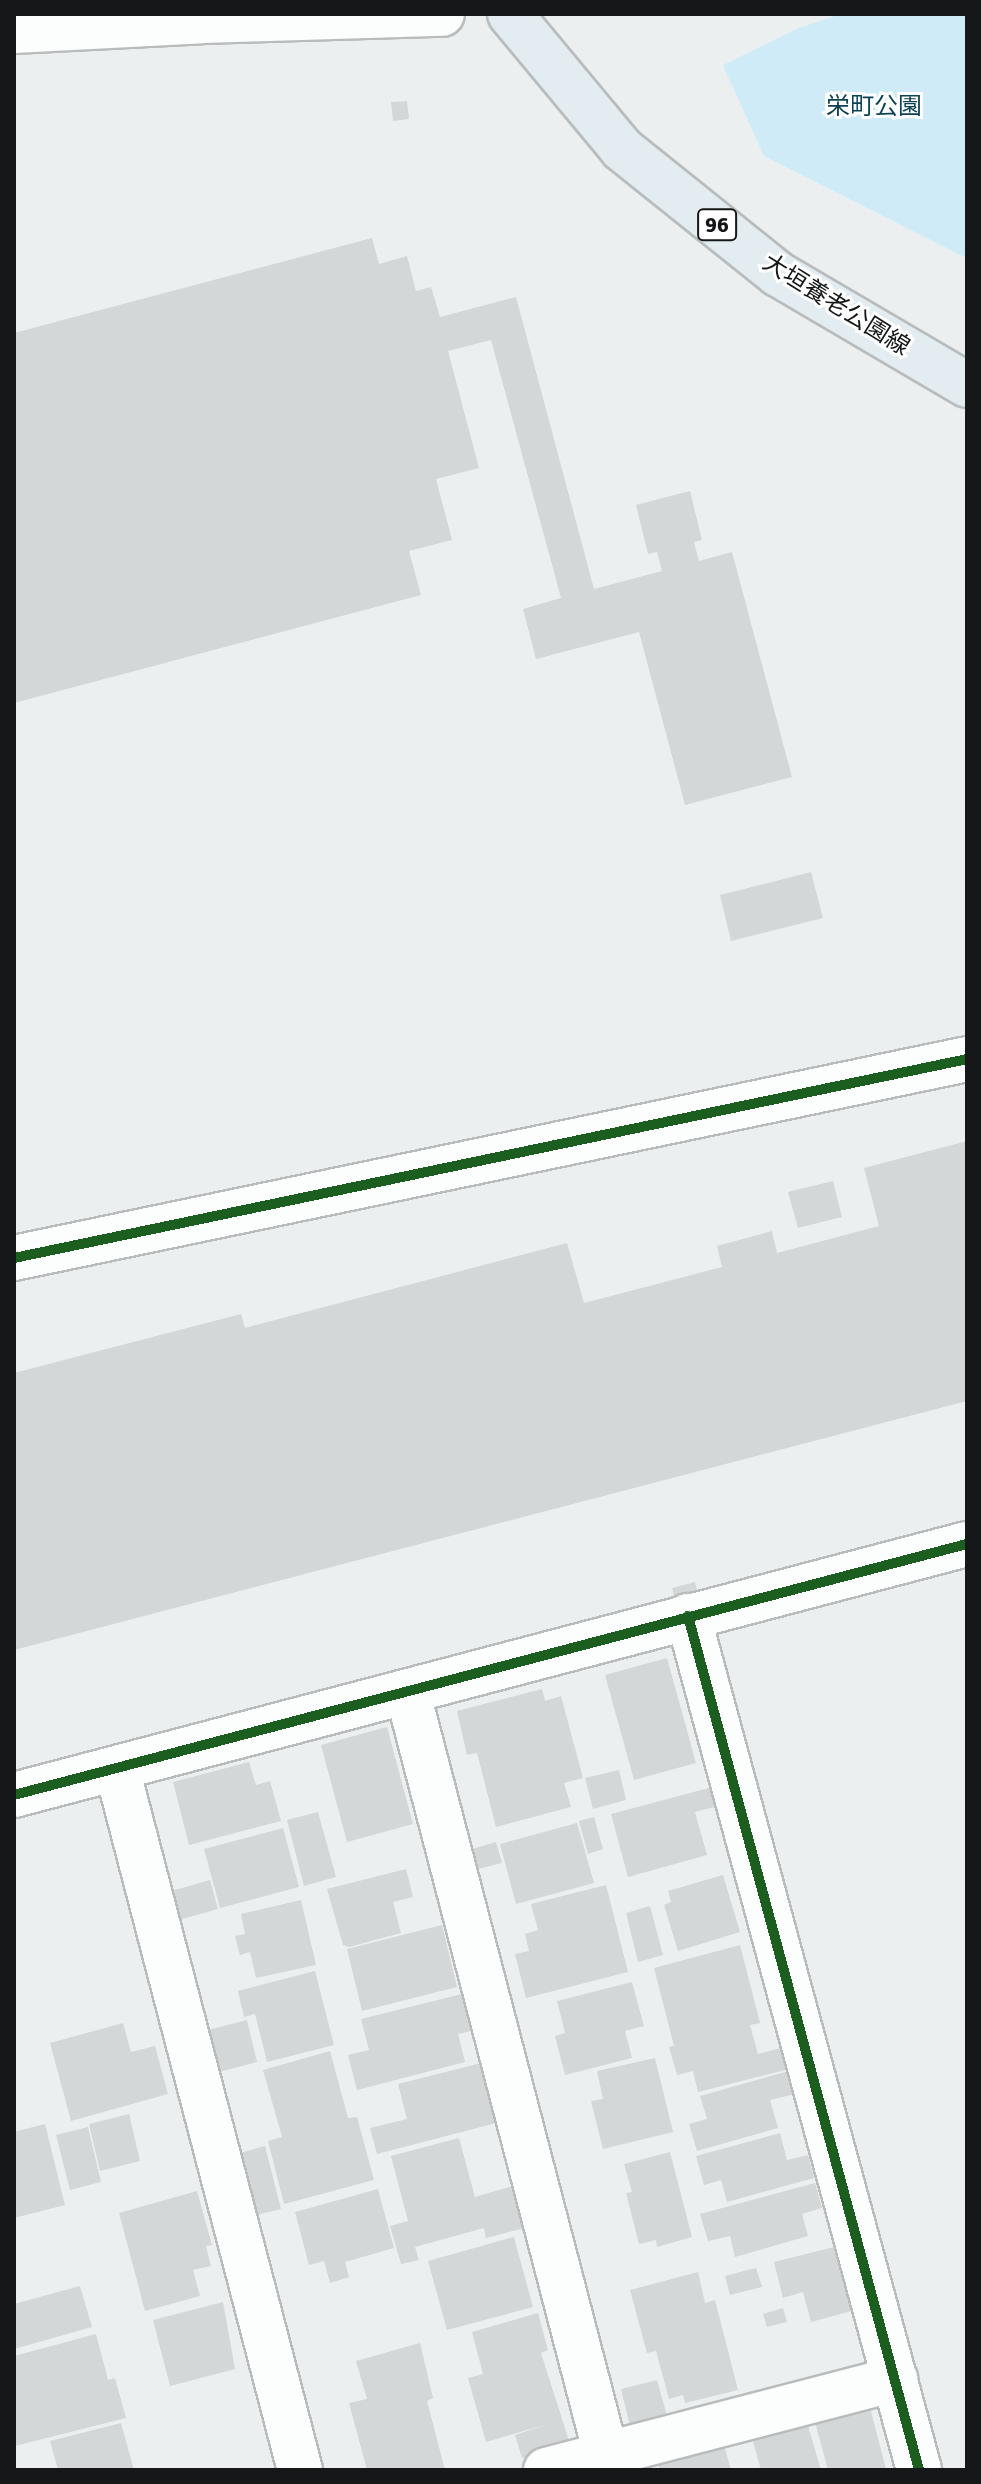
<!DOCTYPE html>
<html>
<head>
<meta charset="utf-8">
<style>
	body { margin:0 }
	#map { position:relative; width:981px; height:2484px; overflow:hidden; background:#ebeff0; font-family:Signika,"Noto Sans JP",sans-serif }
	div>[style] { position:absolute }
	.green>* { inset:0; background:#ceebf7 }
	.building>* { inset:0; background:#d4d7d8 }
	.roads { filter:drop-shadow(2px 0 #b9bcbc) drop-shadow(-2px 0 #b9bcbc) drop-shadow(0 2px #b9bcbc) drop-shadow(0 -2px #b9bcbc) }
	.minor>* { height:44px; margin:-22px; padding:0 22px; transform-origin:22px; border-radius:22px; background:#fcfdfd }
	.primary>* { height:44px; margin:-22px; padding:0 22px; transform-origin:22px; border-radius:22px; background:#e3ecf0 }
	.cycleway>* { height:10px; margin:-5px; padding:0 5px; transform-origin:5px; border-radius:5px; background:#1b5e20 }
	span { translate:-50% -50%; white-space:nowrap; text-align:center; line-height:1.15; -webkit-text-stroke:6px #fff; paint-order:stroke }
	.shield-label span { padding:2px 6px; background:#fff; border:2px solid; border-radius:6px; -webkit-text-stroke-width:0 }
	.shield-label { font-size:22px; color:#151718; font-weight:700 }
	.park-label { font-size:24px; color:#0c4254 }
	.street-label { font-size:24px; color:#151718 }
	.frame { position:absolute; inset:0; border:16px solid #151718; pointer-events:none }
</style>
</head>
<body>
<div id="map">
	<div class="green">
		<i style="clip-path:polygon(841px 14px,967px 14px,967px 258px,764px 156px,723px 65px,799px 28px)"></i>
	</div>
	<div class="building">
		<i style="clip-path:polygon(407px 101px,409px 119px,393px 121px,391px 102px)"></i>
		<i style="clip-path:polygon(372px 238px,379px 264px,407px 256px,416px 291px,431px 287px,440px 317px,516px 297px,594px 589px,662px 571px,657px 552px,648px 554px,636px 505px,690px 491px,702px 540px,694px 542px,699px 561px,732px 552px,792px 777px,685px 805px,639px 632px,536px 659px,523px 609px,561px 598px,491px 340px,448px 351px,479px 468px,436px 479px,452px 540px,409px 551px,421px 595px,14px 703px,14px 333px)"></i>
		<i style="clip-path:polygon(811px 872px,823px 918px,731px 941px,720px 895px)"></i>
		<i style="clip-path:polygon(967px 1141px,967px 1401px,14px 1650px,14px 1373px,241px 1314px,245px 1328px,567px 1243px,584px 1303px,722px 1267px,717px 1246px,772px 1231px,777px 1253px,879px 1226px,864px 1168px)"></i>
		<i style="clip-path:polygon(833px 1181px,842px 1217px,798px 1228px,788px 1192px)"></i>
		<i style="clip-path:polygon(695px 1582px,699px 1598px,676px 1604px,672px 1588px)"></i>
		<i style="clip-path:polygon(667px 1658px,696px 1763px,634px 1780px,605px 1675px)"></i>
		<i style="clip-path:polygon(542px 1689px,545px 1701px,561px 1696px,583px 1778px,564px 1783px,571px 1807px,496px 1827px,477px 1753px,467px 1755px,457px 1711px)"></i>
		<i style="clip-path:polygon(387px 1727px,413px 1824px,347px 1842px,321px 1745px)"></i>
		<i style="clip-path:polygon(249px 1762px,256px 1785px,270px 1781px,281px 1821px,189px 1845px,173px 1782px)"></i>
		<i style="clip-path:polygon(619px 1770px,626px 1800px,593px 1809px,585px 1778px)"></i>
		<i style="clip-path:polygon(720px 1785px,726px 1804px,695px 1812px,707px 1855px,628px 1877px,611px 1814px)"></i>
		<i style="clip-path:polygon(318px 1812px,336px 1877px,304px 1886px,287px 1820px)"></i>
		<i style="clip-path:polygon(594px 1817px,603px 1849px,588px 1854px,579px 1821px)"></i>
		<i style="clip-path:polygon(577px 1823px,594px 1883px,516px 1904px,500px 1844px)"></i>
		<i style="clip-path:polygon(283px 1828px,299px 1887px,220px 1908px,204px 1849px)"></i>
		<i style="clip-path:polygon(496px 1842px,502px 1863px,470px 1871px,465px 1851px)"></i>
		<i style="clip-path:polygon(406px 1869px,413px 1897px,393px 1902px,401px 1933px,349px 1947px,343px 1945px,327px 1889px)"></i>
		<i style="clip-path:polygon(723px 1875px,740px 1932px,678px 1951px,664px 1905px,671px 1902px,668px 1891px)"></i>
		<i style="clip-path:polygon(210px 1880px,218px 1909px,175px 1921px,168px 1892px)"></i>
		<i style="clip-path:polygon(606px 1885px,628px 1972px,526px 1998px,515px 1954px,529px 1951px,525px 1934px,538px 1930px,531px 1904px)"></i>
		<i style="clip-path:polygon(301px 1900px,316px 1965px,256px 1978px,250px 1952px,240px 1955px,235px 1936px,245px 1934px,241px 1914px)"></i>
		<i style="clip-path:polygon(650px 1906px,663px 1955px,638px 1962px,626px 1913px)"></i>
		<i style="clip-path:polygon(442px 1925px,457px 1987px,362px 2011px,347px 1949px)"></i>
		<i style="clip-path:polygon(740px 1945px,760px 2023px,750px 2025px,758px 2054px,784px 2047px,789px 2069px,698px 2092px,693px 2071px,677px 2075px,669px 2047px,674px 2046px,654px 1968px)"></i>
		<i style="clip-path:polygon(315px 1971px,334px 2045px,267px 2062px,255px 2014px,244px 2017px,238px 1991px)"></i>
		<i style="clip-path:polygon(632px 1982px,644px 2026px,625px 2031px,632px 2058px,565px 2075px,555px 2036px,565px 2033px,557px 2001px)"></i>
		<i style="clip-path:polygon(466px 1993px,476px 2030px,458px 2034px,465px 2062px,357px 2090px,348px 2055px,369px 2050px,361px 2019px)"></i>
		<i style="clip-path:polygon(247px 2020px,257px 2062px,212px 2074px,200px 2032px)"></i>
		<i style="clip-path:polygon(123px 2023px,131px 2052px,155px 2046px,168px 2094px,71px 2121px,50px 2043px)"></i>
		<i style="clip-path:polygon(330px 2051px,348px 2118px,357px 2117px,374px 2180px,284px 2204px,268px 2141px,282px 2137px,263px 2070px)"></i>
		<i style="clip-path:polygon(655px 2058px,673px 2132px,603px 2149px,591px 2101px,603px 2099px,597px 2071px)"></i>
		<i style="clip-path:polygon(485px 2062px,500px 2122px,377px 2154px,370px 2128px,407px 2119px,398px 2084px)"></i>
		<i style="clip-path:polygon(789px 2071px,795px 2094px,770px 2100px,778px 2128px,697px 2151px,689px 2124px,707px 2119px,700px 2096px)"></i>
		<i style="clip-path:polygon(129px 2114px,140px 2161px,100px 2171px,89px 2124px)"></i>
		<i style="clip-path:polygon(45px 2124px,65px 2205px,14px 2218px,14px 2132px)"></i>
		<i style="clip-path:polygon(88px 2127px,101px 2182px,70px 2190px,56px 2135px)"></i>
		<i style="clip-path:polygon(780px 2133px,787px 2160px,808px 2155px,814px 2178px,727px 2202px,721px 2180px,704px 2185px,696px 2156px)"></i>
		<i style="clip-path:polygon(459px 2138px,475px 2197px,513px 2186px,525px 2228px,486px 2238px,484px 2228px,415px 2247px,419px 2260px,401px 2264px,390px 2226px,408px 2221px,391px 2156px)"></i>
		<i style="clip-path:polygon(265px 2146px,281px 2209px,256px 2215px,240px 2153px)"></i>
		<i style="clip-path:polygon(670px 2152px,692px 2237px,657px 2247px,656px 2240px,639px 2244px,626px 2193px,632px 2192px,624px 2164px)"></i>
		<i style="clip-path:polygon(815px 2183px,822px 2208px,802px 2214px,808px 2236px,735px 2257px,730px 2236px,708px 2241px,700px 2214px)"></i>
		<i style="clip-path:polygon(378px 2189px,394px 2248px,345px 2262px,349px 2277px,330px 2283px,324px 2261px,309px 2265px,295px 2212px)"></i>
		<i style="clip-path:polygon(197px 2191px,212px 2245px,206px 2246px,211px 2266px,193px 2270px,200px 2296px,145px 2311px,119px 2213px)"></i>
		<i style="clip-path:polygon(514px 2237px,533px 2307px,447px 2330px,428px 2261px)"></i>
		<i style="clip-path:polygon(838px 2246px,855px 2310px,811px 2322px,803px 2292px,783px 2298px,774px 2262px)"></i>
		<i style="clip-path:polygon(756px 2268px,762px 2287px,730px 2295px,725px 2276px)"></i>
		<i style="clip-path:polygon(698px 2272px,705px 2303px,715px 2300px,738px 2390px,685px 2403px,683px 2395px,669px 2399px,656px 2351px,647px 2353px,630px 2290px)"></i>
		<i style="clip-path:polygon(80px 2286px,92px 2327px,14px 2349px,14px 2304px)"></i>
		<i style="clip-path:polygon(223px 2302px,235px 2369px,170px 2386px,153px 2320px)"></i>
		<i style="clip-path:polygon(783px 2308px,787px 2322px,767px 2327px,763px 2314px)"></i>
		<i style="clip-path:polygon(538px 2313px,548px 2350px,541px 2353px,570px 2444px,522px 2458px,515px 2435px,548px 2424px,486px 2442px,468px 2378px,483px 2374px,472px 2332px)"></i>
		<i style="clip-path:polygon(96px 2334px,108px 2380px,115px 2378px,126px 2418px,15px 2446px,14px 2356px)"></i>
		<i style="clip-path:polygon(420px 2343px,433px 2398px,427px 2401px,445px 2470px,367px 2470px,349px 2403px,367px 2399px,356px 2361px)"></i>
		<i style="clip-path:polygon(657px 2380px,667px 2416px,630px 2426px,621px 2389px)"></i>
		<i style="clip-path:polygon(868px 2400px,886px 2469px,828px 2470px,813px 2415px)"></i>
		<i style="clip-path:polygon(806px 2419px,821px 2470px,761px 2470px,751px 2434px)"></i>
		<i style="clip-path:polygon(121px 2423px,134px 2470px,58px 2470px,50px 2441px)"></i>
		<i style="clip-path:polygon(723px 2441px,731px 2470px,660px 2470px,657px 2460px)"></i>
	</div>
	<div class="roads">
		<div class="minor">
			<i style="left:14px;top:31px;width:188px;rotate:-3deg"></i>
			<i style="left:202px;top:21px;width:240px;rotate:-1.7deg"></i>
			<i style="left:14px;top:1258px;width:974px;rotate:-11.79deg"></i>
			<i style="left:688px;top:1616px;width:885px;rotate:74.86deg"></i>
			<i style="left:408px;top:1694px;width:785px;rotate:75.4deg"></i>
			<i style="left:117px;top:1769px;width:724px;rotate:75.37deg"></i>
			<i style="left:14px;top:1795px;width:985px;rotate:-14.76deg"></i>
			<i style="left:546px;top:2470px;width:361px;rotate:-14.6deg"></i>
		</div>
		<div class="primary">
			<i style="left:510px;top:14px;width:175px;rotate:50.3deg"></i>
			<i style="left:622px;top:149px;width:200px;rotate:38.7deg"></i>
			<i style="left:778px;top:274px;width:219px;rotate:30.4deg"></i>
		</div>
	</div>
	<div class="cycleway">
		<i style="left:14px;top:1258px;width:974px;rotate:-11.79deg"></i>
		<i style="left:688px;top:1616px;width:885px;rotate:74.86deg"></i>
		<i style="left:14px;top:1795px;width:985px;rotate:-14.76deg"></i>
	</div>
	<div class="shield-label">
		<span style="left:717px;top:225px">96</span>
	</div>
	<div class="park-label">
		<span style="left:874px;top:107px">栄町公園</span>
	</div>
	<div class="street-label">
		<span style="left:836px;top:305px;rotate:32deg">大垣養老公園線</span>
	</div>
	<div class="frame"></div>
</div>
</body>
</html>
